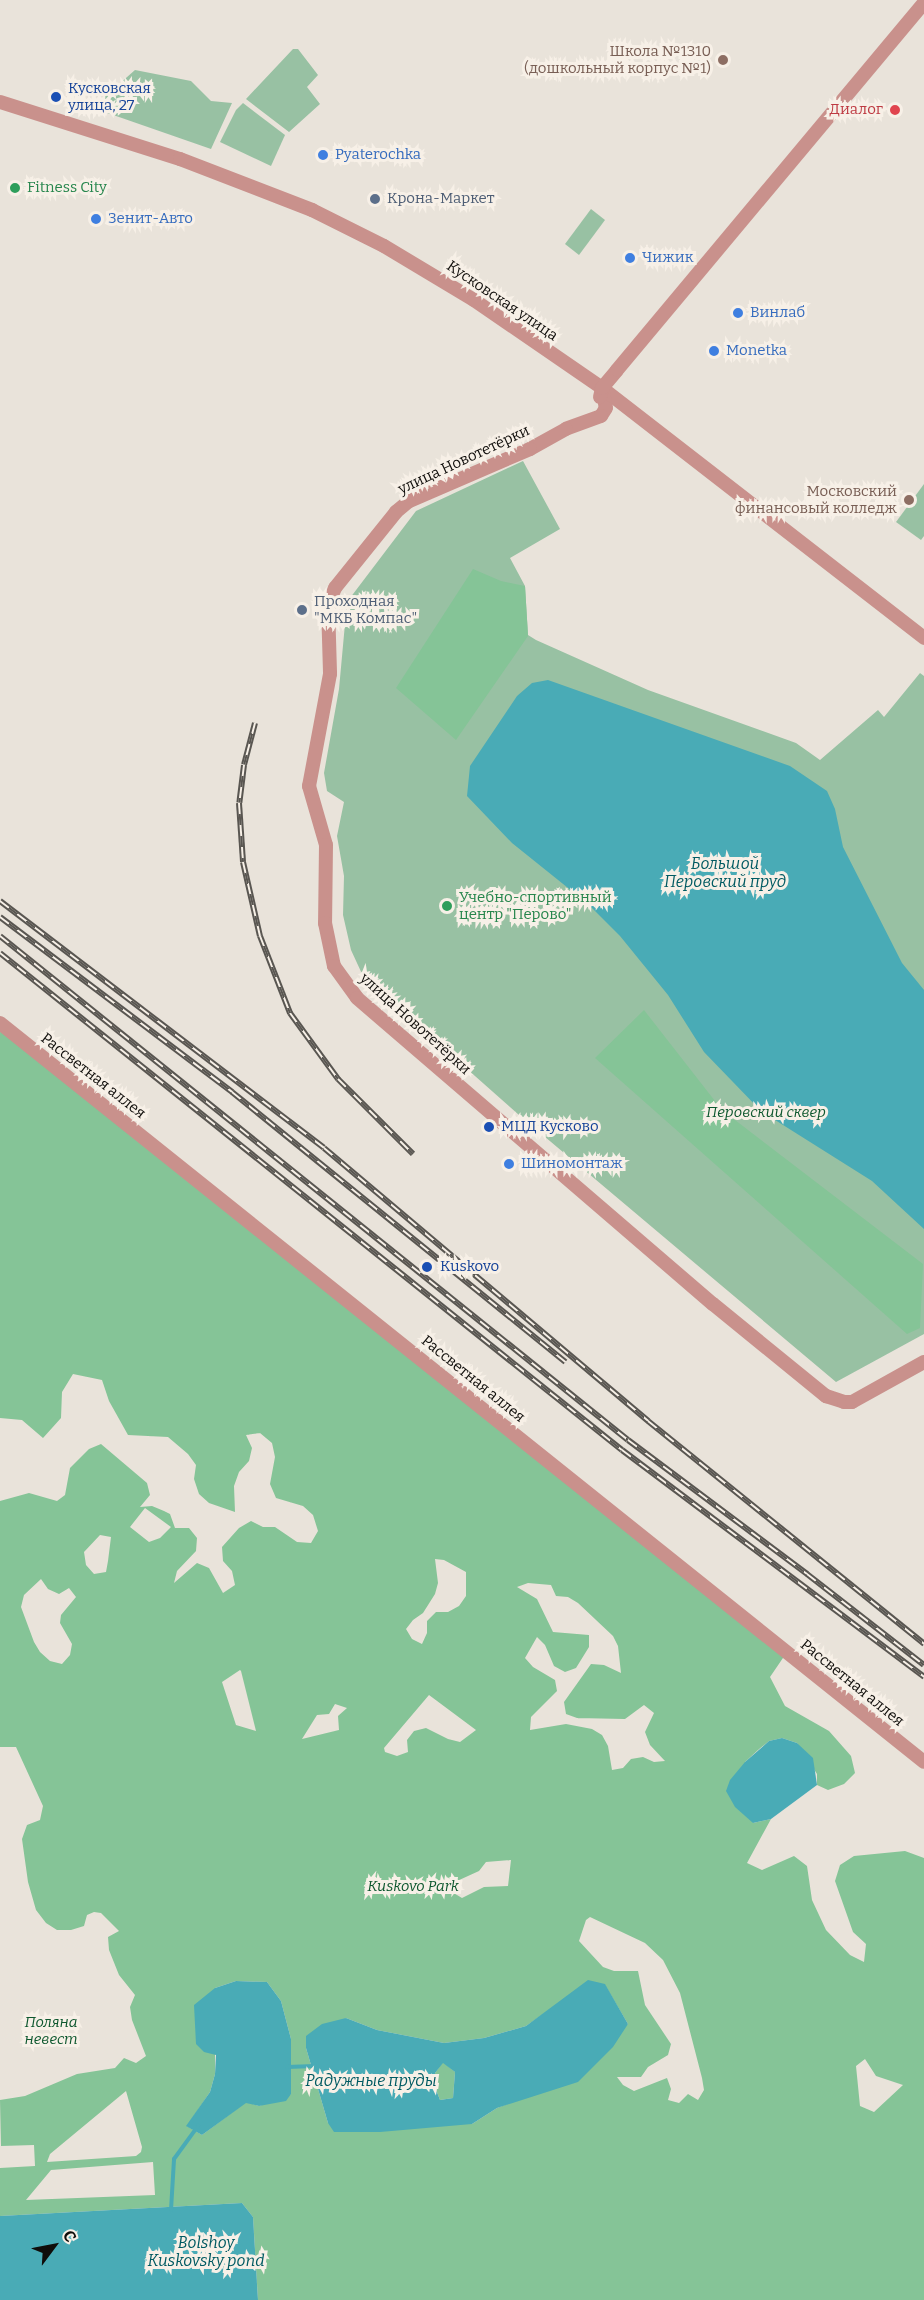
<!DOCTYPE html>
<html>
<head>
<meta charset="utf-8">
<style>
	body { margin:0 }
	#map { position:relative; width:924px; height:2300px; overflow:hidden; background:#e9e3da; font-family:Bitter,serif }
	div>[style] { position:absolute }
	.green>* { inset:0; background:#98c1a3 }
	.forest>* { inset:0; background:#85c497 }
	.water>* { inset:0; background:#49abb6 }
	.stream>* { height:4px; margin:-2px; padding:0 2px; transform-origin:2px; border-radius:2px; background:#49abb6 }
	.minor>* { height:14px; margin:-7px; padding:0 7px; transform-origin:7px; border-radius:7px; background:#c9918c }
	.rail>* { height:6px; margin-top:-3px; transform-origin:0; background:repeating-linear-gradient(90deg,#f7f0e7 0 11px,#595651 0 22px); box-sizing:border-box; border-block:2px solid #595651 }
	.dots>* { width:16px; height:16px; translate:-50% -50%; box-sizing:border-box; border:3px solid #f7f0e7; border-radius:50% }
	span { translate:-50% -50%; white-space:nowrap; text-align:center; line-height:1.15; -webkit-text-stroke:6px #f7f0e7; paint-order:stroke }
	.education-label { font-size:15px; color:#785e54 }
	.right { translate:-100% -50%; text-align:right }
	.transit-label { font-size:15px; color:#164399 }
	.left { translate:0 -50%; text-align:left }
	.health-label { font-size:15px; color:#be3a42 }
	.shop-label { font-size:15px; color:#366cbe }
	.leisure-label { font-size:15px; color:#27864d }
	.service-label { font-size:15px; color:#4e5e75 }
	.street-label { font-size:15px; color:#0f0d0a }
	.park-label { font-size:15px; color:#0d572e; font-style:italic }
	.water-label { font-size:16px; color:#005a62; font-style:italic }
	.north { position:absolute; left:24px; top:2216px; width:60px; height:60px; -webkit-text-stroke:4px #f7f0e7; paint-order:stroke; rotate:58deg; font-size:16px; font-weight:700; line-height:24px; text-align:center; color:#0f0d0a }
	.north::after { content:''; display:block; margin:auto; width:21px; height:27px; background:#0f0d0a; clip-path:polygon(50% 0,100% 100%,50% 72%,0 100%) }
</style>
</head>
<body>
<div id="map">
	<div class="green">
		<i style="clip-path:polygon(293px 49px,298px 49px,318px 75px,307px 87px,320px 104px,289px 132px,246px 99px)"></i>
		<i style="clip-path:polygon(135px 70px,191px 81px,211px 101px,232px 103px,211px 149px,96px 109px,101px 100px)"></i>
		<i style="clip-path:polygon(243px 103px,285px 135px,271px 166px,220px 142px,236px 110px)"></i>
		<i style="clip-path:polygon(591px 209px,605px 220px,579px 255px,565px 244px)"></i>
		<i style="clip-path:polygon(523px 461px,560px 529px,510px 558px,525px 586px,528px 635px,536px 640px,648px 690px,796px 743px,820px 760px,878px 710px,884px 717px,920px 673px,924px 676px,924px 1334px,836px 1382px,519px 1115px,379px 991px,363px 976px,351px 950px,343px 915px,344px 876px,337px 836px,344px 802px,327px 791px,324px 773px,339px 689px,347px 602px,416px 511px)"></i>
		<i style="clip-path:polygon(924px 484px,924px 536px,921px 540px,896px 522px)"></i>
	</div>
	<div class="forest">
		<i style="clip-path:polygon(473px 569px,501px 581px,525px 586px,528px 636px,456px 740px,396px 688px)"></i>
		<i style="clip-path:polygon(644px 1010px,722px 1110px,923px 1264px,920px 1328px,907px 1334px,595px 1058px)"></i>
		<i style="clip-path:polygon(evenodd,0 1031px,785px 1655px,770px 1677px,785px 1706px,829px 1731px,851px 1756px,855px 1773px,844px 1784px,828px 1790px,817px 1785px,817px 1774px,797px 1743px,782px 1738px,769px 1741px,758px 1750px,745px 1762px,753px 1823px,771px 1819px,747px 1863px,762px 1870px,794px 1856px,807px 1866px,812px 1900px,826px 1930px,850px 1955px,864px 1962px,866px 1944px,853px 1932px,835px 1881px,840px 1865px,854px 1856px,905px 1851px,924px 1858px,924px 2300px,258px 2300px,253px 2217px,242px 2203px,0 2216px,0 2168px,35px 2166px,34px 2145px,1px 2146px,0 2100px,25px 2096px,77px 2074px,115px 2068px,124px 2058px,136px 2063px,146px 2056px,132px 2020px,130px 2007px,135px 1995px,119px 1975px,109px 1950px,108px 1937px,119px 1931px,101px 1913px,94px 1912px,87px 1915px,84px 1926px,71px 1930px,57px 1930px,46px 1923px,36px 1910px,28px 1882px,22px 1839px,27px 1825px,40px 1820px,43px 1806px,16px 1747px,0 1747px,0 1501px,29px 1493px,57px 1501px,65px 1495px,70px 1468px,89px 1449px,101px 1444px,147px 1483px,150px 1495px,140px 1507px,152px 1506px,164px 1511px,170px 1514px,175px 1528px,189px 1528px,197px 1538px,196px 1551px,177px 1571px,174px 1583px,197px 1563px,209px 1568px,223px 1593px,235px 1585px,232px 1571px,223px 1561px,222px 1547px,239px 1528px,251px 1521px,263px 1527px,275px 1527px,297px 1542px,311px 1543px,318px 1531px,313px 1515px,303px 1506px,276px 1498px,270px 1484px,275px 1457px,272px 1443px,260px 1433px,246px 1435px,252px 1448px,249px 1461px,239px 1472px,234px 1486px,235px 1512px,209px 1503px,199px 1494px,194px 1479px,196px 1465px,188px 1454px,168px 1437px,128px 1435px,109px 1401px,102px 1380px,73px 1374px,62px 1392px,61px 1418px,43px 1438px,22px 1420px,0 1418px,0 1031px,145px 1508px,171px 1527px,160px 1538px,149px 1542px,130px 1527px,145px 1508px,0 1031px,100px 1535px,111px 1537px,108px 1561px,106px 1572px,94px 1574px,86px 1565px,84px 1552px,100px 1535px,0 1031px,435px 1559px,444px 1560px,466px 1572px,466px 1596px,459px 1606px,448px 1612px,436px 1612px,427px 1621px,427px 1633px,422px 1644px,412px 1639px,406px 1629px,413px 1620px,423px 1613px,435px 1594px,438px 1583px,435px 1559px,0 1031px,41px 1579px,48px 1589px,59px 1594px,69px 1588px,76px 1597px,61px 1615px,60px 1623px,72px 1644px,70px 1655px,62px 1664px,50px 1661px,40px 1652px,34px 1642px,21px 1607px,24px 1595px,41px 1579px,0 1031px,528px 1583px,551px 1585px,556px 1596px,568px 1597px,578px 1603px,613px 1636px,618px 1646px,621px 1673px,604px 1665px,591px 1664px,564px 1702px,566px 1714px,577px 1718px,625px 1719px,644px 1705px,654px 1713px,645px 1732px,650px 1745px,665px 1761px,654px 1762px,643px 1757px,631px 1759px,623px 1768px,612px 1770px,608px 1746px,602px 1735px,592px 1729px,566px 1724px,530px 1730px,531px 1717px,557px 1691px,555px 1680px,533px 1667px,525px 1658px,537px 1637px,545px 1645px,554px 1666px,565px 1672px,576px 1668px,589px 1647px,589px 1635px,553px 1632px,537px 1599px,517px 1587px,528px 1583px,0 1031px,240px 1670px,241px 1671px,256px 1731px,236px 1725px,222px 1682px,240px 1670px,0 1031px,429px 1695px,476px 1730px,460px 1742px,448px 1739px,426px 1728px,414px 1731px,407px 1740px,408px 1752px,397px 1756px,385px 1752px,384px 1748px,429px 1695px,0 1031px,335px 1704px,347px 1708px,338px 1716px,339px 1730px,302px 1739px,317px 1715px,329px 1714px,335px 1704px,0 1031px,511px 1860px,508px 1886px,484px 1887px,462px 1898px,452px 1892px,457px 1881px,479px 1871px,486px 1862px,511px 1860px,0 1031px,590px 1917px,645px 1943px,663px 1960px,680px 1993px,702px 2078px,704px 2090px,698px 2100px,688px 2094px,679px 2103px,668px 2100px,671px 2089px,667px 2078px,634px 2091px,623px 2085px,617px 2077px,641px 2077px,648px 2067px,668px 2055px,671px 2044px,645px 2005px,638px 1971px,614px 1971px,603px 1967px,579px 1941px,586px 1920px,590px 1917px,0 1031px,236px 1981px,267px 1982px,281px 2001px,291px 2039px,291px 2094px,259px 2106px,246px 2102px,202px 2135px,187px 2126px,210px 2092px,215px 2074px,215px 1988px,236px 1981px,0 1031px,605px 1985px,628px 2024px,531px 2095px,497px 2108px,472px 2124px,328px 2123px,306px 2048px,346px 2018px,377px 2030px,444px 2043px,484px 2038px,526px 2026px,556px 2005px,605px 1985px,0 1031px,865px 2059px,876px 2076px,903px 2085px,874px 2112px,860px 2106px,856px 2066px,865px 2059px,0 1031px,126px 2091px,142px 2147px,141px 2152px,136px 2156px,47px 2162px,50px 2154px,126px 2091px,0 1031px,153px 2162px,155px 2195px,26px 2200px,51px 2170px,153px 2162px)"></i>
		<i style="clip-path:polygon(443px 2062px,455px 2072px,453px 2098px,440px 2100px,435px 2087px,435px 2073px)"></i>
	</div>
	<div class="water">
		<i style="clip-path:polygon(548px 680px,790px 766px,827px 791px,835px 809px,843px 847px,902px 963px,924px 990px,924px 1229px,872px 1181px,761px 1111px,704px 1052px,668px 995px,620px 936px,588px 904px,512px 843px,467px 796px,470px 766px,517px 696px,532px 683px)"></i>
		<i style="clip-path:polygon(782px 1738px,797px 1743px,813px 1758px,817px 1785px,771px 1819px,753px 1823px,735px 1807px,726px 1791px,730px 1780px,745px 1762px,769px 1741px)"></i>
		<i style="clip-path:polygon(evenodd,588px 1980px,605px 1984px,628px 2024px,613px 2047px,578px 2082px,497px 2108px,472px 2124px,380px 2132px,334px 2132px,328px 2123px,306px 2048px,306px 2036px,322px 2024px,346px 2018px,377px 2030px,444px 2043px,484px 2038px,526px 2026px,588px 1980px,443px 2063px,455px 2072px,453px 2098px,440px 2100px,435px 2087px,435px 2073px,443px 2063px)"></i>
		<i style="clip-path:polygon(236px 1981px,267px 1982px,281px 2001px,291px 2039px,291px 2094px,286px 2101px,259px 2106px,246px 2103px,202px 2135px,186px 2126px,210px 2092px,215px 2074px,216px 2055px,204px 2052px,196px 2044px,194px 2005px,215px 1988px)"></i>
		<i style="clip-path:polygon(242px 2203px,253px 2217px,258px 2300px,0 2300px,0 2216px)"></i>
	</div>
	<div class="stream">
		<i style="left:287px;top:2067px;width:28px;rotate:-2deg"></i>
		<i style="left:171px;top:2210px;width:51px;rotate:-86.6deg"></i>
		<i style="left:174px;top:2159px;width:41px;rotate:-54deg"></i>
	</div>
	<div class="minor">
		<i style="left:0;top:102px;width:189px;rotate:17.6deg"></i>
		<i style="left:180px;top:159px;width:142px;rotate:21.1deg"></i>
		<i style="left:312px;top:210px;width:80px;rotate:26.6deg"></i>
		<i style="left:384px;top:246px;width:105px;rotate:31deg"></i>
		<i style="left:474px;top:300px;width:155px;rotate:34.5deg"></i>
		<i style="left:602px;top:388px;width:408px;rotate:37.8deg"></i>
		<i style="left:602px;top:388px;width:20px;rotate:79deg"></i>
		<i style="left:606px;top:408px;width:9px;rotate:122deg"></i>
		<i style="left:601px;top:416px;width:37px;rotate:160deg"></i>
		<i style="left:566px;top:429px;width:41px;rotate:150.9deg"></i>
		<i style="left:530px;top:449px;width:132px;rotate:156.7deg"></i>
		<i style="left:409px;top:501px;width:17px;rotate:140deg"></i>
		<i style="left:396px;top:512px;width:97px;rotate:128.8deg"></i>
		<i style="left:335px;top:588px;width:18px;rotate:112deg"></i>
		<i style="left:328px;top:605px;width:69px;rotate:88.3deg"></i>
		<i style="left:330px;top:674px;width:114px;rotate:100.6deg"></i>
		<i style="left:309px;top:786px;width:61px;rotate:73.9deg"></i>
		<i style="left:326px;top:845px;width:78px;rotate:90.7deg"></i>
		<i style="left:325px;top:923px;width:44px;rotate:78.2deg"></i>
		<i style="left:334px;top:966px;width:39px;rotate:54deg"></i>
		<i style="left:357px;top:998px;width:469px;rotate:40.7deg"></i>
		<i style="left:713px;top:1304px;width:146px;rotate:39.2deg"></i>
		<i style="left:826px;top:1396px;width:19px;rotate:18deg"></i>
		<i style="left:844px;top:1402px;width:8px"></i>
		<i style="left:852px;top:1402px;width:82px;rotate:-29.1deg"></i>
		<i style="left:600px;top:397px;width:9px;rotate:-77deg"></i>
		<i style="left:602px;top:388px;width:23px;rotate:-50deg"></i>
		<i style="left:617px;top:370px;width:478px;rotate:-50.1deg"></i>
		<i style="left:0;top:1023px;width:1183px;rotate:38.65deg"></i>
	</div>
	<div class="rail">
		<i style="left:255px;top:723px;width:43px;rotate:104.7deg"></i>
		<i style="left:244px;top:765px;width:38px;rotate:97deg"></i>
		<i style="left:239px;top:803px;width:59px;rotate:86.1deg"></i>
		<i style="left:243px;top:862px;width:76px;rotate:77.1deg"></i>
		<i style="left:260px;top:936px;width:83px;rotate:68.7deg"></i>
		<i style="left:290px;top:1013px;width:82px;rotate:54deg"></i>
		<i style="left:338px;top:1079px;width:106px;rotate:45deg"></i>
		<i style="left:0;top:901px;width:407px;rotate:37.3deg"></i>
		<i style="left:324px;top:1148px;width:424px;rotate:40.1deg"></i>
		<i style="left:648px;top:1421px;width:355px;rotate:38.9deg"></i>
		<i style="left:0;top:917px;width:291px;rotate:37deg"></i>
		<i style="left:232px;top:1092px;width:429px;rotate:39deg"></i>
		<i style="left:0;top:936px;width:805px;rotate:38.75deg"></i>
		<i style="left:628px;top:1440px;width:224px;rotate:36.8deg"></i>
		<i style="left:807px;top:1574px;width:148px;rotate:37.9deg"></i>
		<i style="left:0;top:953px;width:796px;rotate:38.63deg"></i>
		<i style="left:622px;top:1450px;width:378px;rotate:36.9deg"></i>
	</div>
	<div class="dots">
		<i style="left:723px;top:60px;background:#8d6e63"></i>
		<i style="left:56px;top:97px;background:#1a4fb4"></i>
		<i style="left:895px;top:110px;background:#e0444e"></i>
		<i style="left:323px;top:155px;background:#3f7fe0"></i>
		<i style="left:15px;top:188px;background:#2e9e5b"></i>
		<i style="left:375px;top:199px;background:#5c6f8a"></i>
		<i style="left:96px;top:219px;background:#3f7fe0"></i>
		<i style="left:630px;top:258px;background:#3f7fe0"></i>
		<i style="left:738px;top:313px;background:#3f7fe0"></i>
		<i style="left:714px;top:351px;background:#3f7fe0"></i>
		<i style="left:909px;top:500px;background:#8d6e63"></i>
		<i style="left:302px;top:610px;background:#5c6f8a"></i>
		<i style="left:447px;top:906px;background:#2e9e5b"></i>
		<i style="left:489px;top:1127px;background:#1a4fb4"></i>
		<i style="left:509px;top:1164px;background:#3f7fe0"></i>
		<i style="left:427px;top:1267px;background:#1a4fb4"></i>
	</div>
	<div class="education-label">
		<span class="right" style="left:711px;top:60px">Школа №1310<br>(дошкольный корпус №1)</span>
		<span class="right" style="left:897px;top:500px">Московский<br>финансовый колледж</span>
	</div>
	<div class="transit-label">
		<span class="left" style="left:68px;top:97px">Кусковская<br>улица, 27</span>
		<span class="left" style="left:501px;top:1127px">МЦД Кусково</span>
		<span class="left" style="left:440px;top:1267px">Kuskovo</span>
	</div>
	<div class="health-label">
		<span class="right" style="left:883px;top:110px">Диалог</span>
	</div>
	<div class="shop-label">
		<span class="left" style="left:335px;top:155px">Pyaterochka</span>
		<span class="left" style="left:108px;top:219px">Зенит-Авто</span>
		<span class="left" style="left:642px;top:258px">Чижик</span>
		<span class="left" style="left:750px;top:313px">Винлаб</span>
		<span class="left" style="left:726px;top:351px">Monetka</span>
		<span class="left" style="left:521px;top:1164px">Шиномонтаж</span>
	</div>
	<div class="leisure-label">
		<span class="left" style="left:27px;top:188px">Fitness City</span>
		<span class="left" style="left:459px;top:906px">Учебно-спортивный<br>центр "Перово"</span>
	</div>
	<div class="service-label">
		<span class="left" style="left:387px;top:199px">Крона-Маркет</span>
		<span class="left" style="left:314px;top:610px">Проходная<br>"МКБ Компас"</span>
	</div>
	<div class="street-label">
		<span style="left:502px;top:301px;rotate:34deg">Кусковская улица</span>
		<span style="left:464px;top:460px;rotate:-25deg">улица Новотетёрки</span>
		<span style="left:415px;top:1024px;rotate:42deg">улица Новотетёрки</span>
		<span style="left:93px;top:1076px;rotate:38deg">Рассветная аллея</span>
		<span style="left:473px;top:1379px;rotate:39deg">Рассветная аллея</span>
		<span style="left:852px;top:1683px;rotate:39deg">Рассветная аллея</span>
	</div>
	<div class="park-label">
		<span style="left:766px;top:1113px">Перовский сквер</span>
		<span style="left:413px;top:1887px">Kuskovo Park</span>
		<span style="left:51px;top:2031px">Поляна<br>невест</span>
	</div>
	<div class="water-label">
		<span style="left:725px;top:873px">Большой<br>Перовский пруд</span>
		<span style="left:371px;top:2081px">Радужные пруды</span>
		<span style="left:206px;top:2252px">Bolshoy<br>Kuskovsky pond</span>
	</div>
	<div class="north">С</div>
</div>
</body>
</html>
